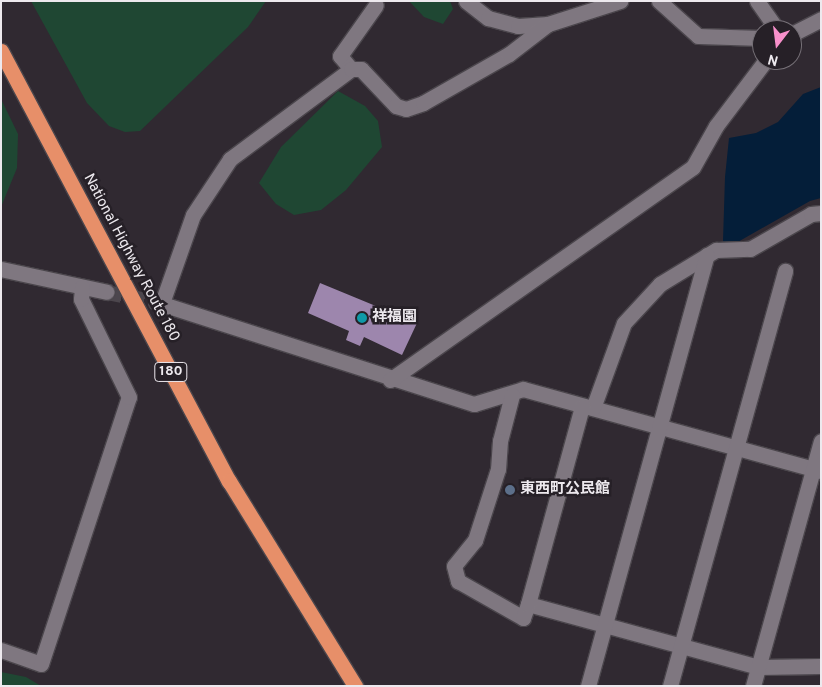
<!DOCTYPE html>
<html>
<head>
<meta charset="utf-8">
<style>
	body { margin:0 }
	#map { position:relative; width:822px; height:687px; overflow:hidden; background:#302931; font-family:Overpass,"Noto Sans JP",sans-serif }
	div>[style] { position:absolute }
	.green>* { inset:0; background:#1f4733 }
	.water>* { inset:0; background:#041e39 }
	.building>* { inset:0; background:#9d86ad }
	.minor-tunnel>* { height:15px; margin-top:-7.5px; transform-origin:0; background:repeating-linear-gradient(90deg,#4c464d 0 15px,transparent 0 23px) }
	.roads { filter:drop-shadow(1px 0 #4b464c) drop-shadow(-1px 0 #4b464c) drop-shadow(0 1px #4b464c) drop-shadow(0 -1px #4b464c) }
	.minor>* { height:15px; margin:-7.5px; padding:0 7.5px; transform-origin:7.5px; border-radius:7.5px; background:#7f7780 }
	.highway>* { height:15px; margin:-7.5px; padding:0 7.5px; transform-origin:7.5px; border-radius:7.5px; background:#e78f69 }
	.dots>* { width:14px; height:14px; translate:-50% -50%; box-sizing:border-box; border:2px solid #262027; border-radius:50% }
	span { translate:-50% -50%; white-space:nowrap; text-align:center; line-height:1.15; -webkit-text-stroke:5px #262027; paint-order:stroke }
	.shield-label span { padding:1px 4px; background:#262027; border:1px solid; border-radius:4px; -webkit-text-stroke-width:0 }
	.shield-label { font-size:14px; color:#ede9ee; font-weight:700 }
	.street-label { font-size:15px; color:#ede9ee }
	.poi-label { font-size:15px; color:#ede9ee; font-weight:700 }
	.left { translate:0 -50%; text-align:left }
	.frame { position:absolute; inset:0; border:2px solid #ede9ee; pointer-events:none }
	.north { position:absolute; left:752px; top:20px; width:50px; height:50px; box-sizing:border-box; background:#262027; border:1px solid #767077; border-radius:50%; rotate:195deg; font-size:14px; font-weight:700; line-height:20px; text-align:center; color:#ede9ee }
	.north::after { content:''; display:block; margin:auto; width:18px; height:22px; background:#f890cb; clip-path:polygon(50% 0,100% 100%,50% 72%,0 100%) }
</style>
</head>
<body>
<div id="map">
	<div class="green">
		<i style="clip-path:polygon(31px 1px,266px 1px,248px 27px,140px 131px,125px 132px,109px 126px,87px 103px)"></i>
		<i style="clip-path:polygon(409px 1px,450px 1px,453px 9px,443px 24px,424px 17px)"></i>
		<i style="clip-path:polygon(338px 91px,365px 106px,378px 121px,382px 147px,346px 190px,321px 210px,294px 215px,276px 204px,259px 183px,281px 147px)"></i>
		<i style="clip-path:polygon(1px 99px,18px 134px,17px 168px,1px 207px)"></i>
		<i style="clip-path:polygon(1px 672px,26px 677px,41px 686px,1px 686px)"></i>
	</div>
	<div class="water">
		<i style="clip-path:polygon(821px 87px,821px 198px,810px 201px,736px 243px,726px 243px,723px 241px,725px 177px,729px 138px,756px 133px,778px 122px,803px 94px)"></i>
	</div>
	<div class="building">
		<i style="clip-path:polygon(320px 283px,417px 323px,402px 355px,364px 337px,360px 346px,346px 340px,349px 331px,308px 313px)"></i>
	</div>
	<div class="minor-tunnel">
		<i style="left:107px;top:292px;width:50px;rotate:11.5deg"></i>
	</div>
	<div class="roads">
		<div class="minor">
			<i style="left:466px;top:1px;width:28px;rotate:38deg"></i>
			<i style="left:488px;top:18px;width:31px;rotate:15deg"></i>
			<i style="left:518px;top:26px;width:30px;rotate:-4deg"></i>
			<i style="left:548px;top:24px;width:76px;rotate:-17.7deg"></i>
			<i style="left:659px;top:1px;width:52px;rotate:41.9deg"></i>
			<i style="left:698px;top:36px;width:64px;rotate:1.8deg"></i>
			<i style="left:757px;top:1px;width:35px;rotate:55deg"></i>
			<i style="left:792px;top:34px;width:33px;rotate:-27deg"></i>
			<i style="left:351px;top:69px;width:17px;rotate:-130deg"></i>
			<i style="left:340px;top:56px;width:62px;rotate:-54.8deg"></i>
			<i style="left:1px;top:269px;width:108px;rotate:12.2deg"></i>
			<i style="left:156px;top:302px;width:334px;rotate:17.8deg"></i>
			<i style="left:474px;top:404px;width:51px;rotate:-17deg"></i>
			<i style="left:523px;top:389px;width:309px;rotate:15.4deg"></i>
			<i style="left:162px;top:303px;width:93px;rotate:-70.6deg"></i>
			<i style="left:193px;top:215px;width:67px;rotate:-56.5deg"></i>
			<i style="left:230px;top:159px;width:151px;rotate:-36.6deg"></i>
			<i style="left:351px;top:69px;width:10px"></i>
			<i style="left:361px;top:69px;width:51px;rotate:46.6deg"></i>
			<i style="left:396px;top:106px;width:10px;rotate:17deg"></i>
			<i style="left:406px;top:109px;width:18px;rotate:-19deg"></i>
			<i style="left:423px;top:103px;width:99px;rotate:-29.7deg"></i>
			<i style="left:509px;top:54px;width:49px;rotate:-37.6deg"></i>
			<i style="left:390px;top:380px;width:370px;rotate:-35.1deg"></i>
			<i style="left:693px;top:167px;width:47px;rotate:-60.7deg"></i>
			<i style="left:716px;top:126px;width:83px;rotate:-52.9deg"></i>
			<i style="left:512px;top:395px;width:48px;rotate:104.6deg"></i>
			<i style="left:500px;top:441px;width:28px;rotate:94deg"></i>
			<i style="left:498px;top:469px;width:75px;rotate:107.9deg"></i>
			<i style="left:475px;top:540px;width:33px;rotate:129deg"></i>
			<i style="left:454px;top:566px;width:16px;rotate:75deg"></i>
			<i style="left:458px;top:581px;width:75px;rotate:29.6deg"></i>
			<i style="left:523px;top:618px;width:15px;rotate:-70deg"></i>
			<i style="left:528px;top:604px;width:239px;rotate:15.3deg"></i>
			<i style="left:759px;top:667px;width:62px;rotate:-0.9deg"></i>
			<i style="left:593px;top:408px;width:90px;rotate:-70deg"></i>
			<i style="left:624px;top:323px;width:53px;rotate:-47.3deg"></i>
			<i style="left:660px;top:284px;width:66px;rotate:-31.3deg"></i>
			<i style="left:716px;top:250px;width:34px;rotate:-2deg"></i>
			<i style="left:750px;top:249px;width:70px;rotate:-29.8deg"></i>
			<i style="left:811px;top:214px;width:10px;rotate:-6deg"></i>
			<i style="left:528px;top:604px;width:205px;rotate:-74.7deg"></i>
			<i style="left:1px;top:650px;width:42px;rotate:19.3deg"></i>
			<i style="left:41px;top:664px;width:281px;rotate:-71.8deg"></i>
			<i style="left:129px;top:397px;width:109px;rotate:-116.1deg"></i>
			<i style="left:81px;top:299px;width:12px;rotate:-85deg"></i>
			<i style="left:588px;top:686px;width:447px;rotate:-74.6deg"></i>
			<i style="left:670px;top:686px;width:431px;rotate:-74.5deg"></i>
			<i style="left:753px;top:686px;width:254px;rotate:-74.5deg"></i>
		</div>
		<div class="highway">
			<i style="left:1px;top:51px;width:487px;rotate:62.1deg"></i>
			<i style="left:229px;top:481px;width:241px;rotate:58.4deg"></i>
		</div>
	</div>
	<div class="dots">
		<i style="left:362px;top:318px;background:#0f9aa8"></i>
		<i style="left:510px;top:490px;background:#5c6f8a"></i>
	</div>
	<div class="shield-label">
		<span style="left:171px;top:372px">180</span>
	</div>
	<div class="street-label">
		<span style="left:131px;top:258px;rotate:62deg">National Highway Route 180</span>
	</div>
	<div class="poi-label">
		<span class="left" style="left:372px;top:318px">祥福園</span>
		<span class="left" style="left:520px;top:490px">東西町公民館</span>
	</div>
	<div class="frame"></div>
	<div class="north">N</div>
</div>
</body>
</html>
